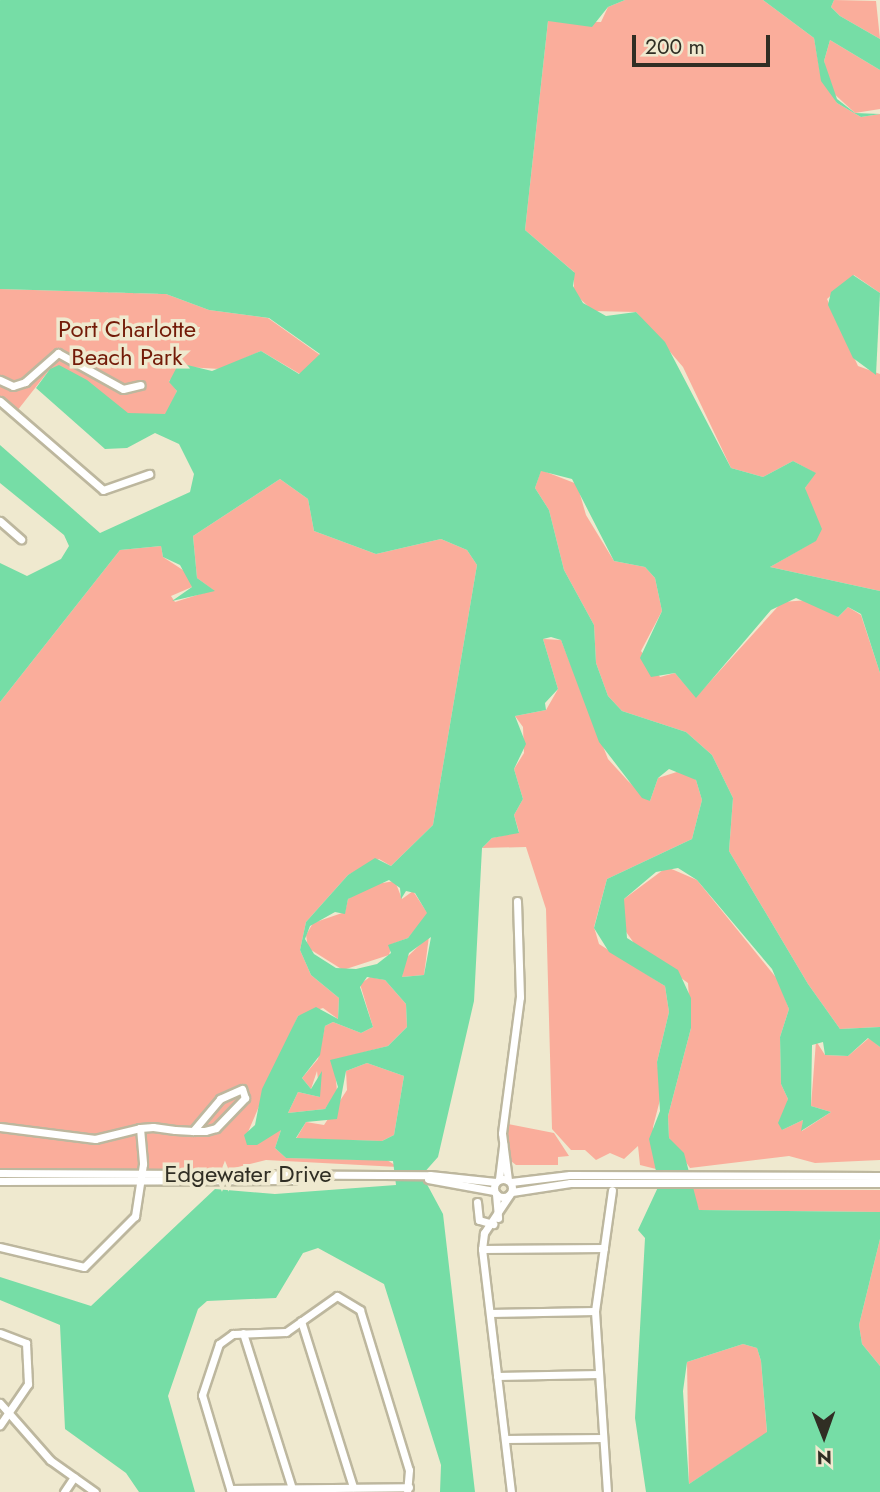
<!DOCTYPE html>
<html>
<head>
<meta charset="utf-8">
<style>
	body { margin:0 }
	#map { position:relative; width:880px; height:1492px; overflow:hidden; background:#efe9cf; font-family:Jost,sans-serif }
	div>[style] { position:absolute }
	.green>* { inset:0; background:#faad9b }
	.water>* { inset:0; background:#76dda6 }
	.roads { filter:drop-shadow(2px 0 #bdb79e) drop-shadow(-2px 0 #bdb79e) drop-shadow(0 2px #bdb79e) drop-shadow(0 -2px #bdb79e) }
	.minor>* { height:7px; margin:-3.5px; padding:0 3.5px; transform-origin:3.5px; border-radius:3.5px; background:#fff }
	.minor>.ring { margin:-3.5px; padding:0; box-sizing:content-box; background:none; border:7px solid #fff; border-radius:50% }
	span { translate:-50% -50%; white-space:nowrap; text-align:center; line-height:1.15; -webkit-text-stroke:7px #efe9cf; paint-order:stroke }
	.park-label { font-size:24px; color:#731b08 }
	.street-label { font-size:24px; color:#302e24 }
	.north { position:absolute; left:789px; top:1401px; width:70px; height:70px; -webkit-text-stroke:5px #efe9cf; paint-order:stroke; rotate:179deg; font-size:19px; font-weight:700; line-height:28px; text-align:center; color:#302e24 }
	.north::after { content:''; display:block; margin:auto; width:24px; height:32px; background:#302e24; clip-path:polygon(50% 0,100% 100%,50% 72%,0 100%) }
	.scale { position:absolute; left:632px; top:35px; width:138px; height:32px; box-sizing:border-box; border:4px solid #302e24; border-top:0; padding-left:9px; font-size:21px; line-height:24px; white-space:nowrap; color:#302e24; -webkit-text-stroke:5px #efe9cf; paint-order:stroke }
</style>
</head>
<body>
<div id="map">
	<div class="green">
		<i style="clip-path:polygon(625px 0,763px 0,814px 38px,820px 72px,837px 103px,861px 117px,880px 114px,880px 293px,854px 275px,827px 299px,858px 366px,880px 374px,880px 591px,770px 567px,815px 541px,805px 488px,815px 473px,793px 461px,763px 477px,731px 468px,683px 367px,636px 312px,593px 311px,574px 293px,574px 272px,525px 230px,548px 21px,601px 22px,608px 7px)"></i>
		<i style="clip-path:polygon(834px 0,876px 1px,880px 39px,840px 16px,831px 7px)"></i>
		<i style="clip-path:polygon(830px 40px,880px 70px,880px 109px,855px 113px,831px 91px,824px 61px)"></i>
		<i style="clip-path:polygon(0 289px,166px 294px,209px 310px,268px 318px,320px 355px,300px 374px,261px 351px,220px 369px,186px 367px,169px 381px,177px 391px,166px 415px,126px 414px,50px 369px,17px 411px,0 396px)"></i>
		<i style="clip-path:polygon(541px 470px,577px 484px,586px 515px,614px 561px,645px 567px,655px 578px,662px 611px,641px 651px,660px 677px,675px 673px,696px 697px,782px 602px,809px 600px,838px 617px,848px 607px,861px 615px,880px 673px,880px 1027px,840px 1029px,808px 984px,729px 851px,733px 798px,712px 755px,686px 732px,622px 711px,608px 696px,596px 663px,594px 625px,564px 570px,549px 510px,535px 488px)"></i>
		<i style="clip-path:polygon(280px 479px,308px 499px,314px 531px,376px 554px,441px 539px,467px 550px,477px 565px,433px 825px,391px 866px,379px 859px,348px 875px,306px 922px,300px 950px,311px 975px,339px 998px,338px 1019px,323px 1008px,298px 1016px,248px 1132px,281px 1130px,275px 1148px,286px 1158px,387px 1160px,398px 1167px,266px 1160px,226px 1170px,0 1170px,0 702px,120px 550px,161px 546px,163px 557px,189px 574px,192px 587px,171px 596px,175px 602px,213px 590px,197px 578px,193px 536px)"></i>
		<i style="clip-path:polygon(543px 639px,561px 640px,608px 759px,628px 781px,650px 801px,658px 778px,683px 770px,696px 780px,702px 800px,692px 839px,607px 879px,594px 927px,599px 944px,665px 986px,669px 1012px,657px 1062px,662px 1092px,653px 1127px,656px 1169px,640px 1165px,638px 1146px,624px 1159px,610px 1153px,596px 1160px,585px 1150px,571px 1150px,552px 1129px,546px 909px,526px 847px,482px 848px,492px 838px,519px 832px,514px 815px,523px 799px,514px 769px,524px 753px,523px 727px,515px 716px,546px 710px,558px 689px)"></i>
		<i style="clip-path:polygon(667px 867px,697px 880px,778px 980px,789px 1009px,780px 1037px,781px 1084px,788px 1099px,782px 1130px,803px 1120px,802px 1131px,831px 1112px,811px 1106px,816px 1041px,825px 1055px,848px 1056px,869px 1038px,880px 1047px,880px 1160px,815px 1163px,789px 1156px,690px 1168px,669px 1138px,668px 1116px,691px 1028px,688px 983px,636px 946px,622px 926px,624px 899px)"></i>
		<i style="clip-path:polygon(395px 881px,402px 899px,413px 891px,428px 914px,408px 938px,392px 944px,389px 955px,343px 970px,308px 948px,306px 935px,313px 923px,345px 912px,348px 899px,370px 885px)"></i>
		<i style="clip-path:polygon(429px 936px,424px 975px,402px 977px,405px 959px)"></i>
		<i style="clip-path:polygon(370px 977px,385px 980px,406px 1004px,407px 1027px,388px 1046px,334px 1060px,337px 1091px,325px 1109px,288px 1113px,298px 1092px,320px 1097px,317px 1071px,311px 1089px,302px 1078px,318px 1059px,325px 1026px,333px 1022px,361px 1033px,373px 1027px,360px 984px)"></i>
		<i style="clip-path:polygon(367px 1063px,404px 1076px,394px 1135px,382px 1141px,296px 1139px,306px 1122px,324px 1125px,347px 1090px,346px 1071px)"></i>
		<i style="clip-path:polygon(503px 1123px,554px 1133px,569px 1156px,558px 1157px,558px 1165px,516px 1165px,507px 1158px)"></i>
		<i style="clip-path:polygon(691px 1189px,880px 1190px,880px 1212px,699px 1210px)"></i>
		<i style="clip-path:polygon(880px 1239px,880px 1366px,862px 1344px,859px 1325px)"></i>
		<i style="clip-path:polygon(743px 1344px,757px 1348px,761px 1361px,767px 1433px,689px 1484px,687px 1362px)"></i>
	</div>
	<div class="water">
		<i style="clip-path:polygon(evenodd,0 0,625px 0,608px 7px,592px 27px,548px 21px,525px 230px,575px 273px,573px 286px,583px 303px,606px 316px,636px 312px,665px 342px,731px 468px,763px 477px,793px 461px,816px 473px,805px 488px,822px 529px,816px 541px,770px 567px,880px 591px,880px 673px,861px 614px,848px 607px,838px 617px,796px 598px,771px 610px,696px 698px,675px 673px,651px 677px,640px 658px,662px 611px,655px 578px,645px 567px,614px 561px,572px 479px,541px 471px,535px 488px,549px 510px,564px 570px,594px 625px,596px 663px,608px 696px,622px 711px,686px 732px,712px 755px,733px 798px,729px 851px,808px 984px,840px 1029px,880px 1027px,880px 1047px,868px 1038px,848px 1056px,825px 1055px,823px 1042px,812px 1045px,811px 1106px,831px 1112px,801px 1131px,803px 1120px,782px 1130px,778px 1123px,788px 1099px,781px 1084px,780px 1037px,789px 1009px,772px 969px,697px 880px,678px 868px,656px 872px,624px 899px,627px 938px,678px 970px,691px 998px,691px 1028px,668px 1116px,669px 1138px,684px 1153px,699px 1210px,880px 1212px,880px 1239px,859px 1325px,862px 1344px,880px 1366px,880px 1492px,646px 1492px,635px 1418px,645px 1238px,638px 1230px,659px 1185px,649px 1139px,660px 1111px,657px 1062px,669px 1012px,665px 986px,609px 952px,594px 928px,607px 879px,692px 839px,702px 800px,696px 780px,669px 769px,658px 778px,650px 801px,642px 798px,599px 742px,561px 640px,551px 637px,543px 639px,558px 689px,545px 703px,546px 710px,515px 716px,526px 744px,514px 769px,523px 799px,514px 815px,519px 833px,492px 838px,482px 848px,474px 1001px,438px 1157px,422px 1175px,443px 1214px,475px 1492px,440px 1492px,441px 1465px,384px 1284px,318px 1248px,303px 1253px,276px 1298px,207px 1301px,198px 1309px,168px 1396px,195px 1492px,139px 1492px,126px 1473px,65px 1429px,60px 1325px,0 1300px,0 1277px,91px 1306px,215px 1189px,275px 1194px,396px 1185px,393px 1161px,286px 1158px,275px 1148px,281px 1130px,257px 1145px,247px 1145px,244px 1135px,255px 1125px,262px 1089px,298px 1016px,316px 1007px,338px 1019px,339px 998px,311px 975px,300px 950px,306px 922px,348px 875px,375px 858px,391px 866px,433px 825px,477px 565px,467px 550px,441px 539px,376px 554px,314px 531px,308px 499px,280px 479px,193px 536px,197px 578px,215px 591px,172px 601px,192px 587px,180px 565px,163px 557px,161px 546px,120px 550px,0 702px,0 563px,27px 576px,61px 559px,69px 546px,64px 535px,0 483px,0 445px,100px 533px,190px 492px,194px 474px,179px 444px,155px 433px,127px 448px,105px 449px,36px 388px,50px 369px,59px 365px,87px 380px,128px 413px,165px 414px,177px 391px,169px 382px,179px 363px,212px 371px,261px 351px,299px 374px,320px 354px,269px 318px,209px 310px,166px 294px,0 289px,0 0,389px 880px,400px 888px,401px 899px,406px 891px,415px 893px,427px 913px,408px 938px,388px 945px,391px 953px,377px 964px,356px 969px,336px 968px,314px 954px,305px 939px,310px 926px,335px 912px,345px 914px,348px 899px,389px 880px,0 0,431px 937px,424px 975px,402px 977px,409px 953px,431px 937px,0 0,367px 977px,385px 980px,406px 1004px,407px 1027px,388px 1046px,330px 1060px,338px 1087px,325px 1109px,288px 1113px,298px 1092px,320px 1097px,322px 1071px,311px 1089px,302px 1078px,320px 1055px,325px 1026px,333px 1022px,361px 1033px,373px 1027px,360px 987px,367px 977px,0 0,367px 1063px,404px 1076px,394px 1135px,382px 1141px,296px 1138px,306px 1122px,337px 1119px,346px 1071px,367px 1063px,0 0,743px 1344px,757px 1348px,761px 1361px,767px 1432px,689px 1484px,683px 1391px,687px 1362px,743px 1344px)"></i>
		<i style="clip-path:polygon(763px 0,834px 0,831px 7px,840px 16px,880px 39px,880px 70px,830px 40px,824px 61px,837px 99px,855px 113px,880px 114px,861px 117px,837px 103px,821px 81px,814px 38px)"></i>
		<i style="clip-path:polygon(853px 275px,880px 293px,876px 375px,853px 358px,828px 305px,831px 292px)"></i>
	</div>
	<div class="roads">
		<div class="minor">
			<i style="left:0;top:380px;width:14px;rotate:25deg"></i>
			<i style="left:13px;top:386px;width:13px;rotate:-18deg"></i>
			<i style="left:25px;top:382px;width:44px;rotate:-41.3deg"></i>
			<i style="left:58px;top:353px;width:74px;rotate:29deg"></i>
			<i style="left:123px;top:389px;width:18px;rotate:-13deg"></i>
			<i style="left:0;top:401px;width:136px;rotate:40.8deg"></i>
			<i style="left:103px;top:490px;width:49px;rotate:-19.2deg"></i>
			<i style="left:0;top:521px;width:28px;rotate:41deg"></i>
			<i style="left:0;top:1127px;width:96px;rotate:7.2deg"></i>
			<i style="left:95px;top:1139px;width:46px;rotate:-13.7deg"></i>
			<i style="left:140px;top:1128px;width:36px;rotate:85deg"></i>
			<i style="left:143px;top:1164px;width:53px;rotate:98.7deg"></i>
			<i style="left:135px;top:1216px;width:72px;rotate:135deg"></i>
			<i style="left:84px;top:1267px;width:86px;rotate:-166.6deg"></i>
			<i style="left:140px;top:1128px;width:13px;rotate:-4deg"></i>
			<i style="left:153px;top:1127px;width:22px;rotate:8deg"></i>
			<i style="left:175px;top:1130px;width:18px;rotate:3deg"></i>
			<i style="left:193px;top:1131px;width:12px"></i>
			<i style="left:205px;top:1131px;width:11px;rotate:-15deg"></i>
			<i style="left:216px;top:1128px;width:42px;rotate:-46deg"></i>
			<i style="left:245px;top:1098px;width:9px;rotate:-108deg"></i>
			<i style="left:242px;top:1089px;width:24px;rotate:156deg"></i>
			<i style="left:220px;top:1099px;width:42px;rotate:130.2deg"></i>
			<i style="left:0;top:1173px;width:430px;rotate:0.3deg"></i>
			<i style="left:430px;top:1175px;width:66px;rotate:6.1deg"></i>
			<i class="ring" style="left:494px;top:1179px;width:11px;height:11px"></i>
			<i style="left:428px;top:1179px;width:67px;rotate:10.3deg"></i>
			<i style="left:499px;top:1179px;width:35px;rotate:-83deg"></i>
			<i style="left:508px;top:1180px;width:47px;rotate:-97.3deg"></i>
			<i style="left:502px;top:1133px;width:137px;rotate:-82.5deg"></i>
			<i style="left:520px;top:997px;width:96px;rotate:-91.8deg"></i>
			<i style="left:0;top:1181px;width:293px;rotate:-0.2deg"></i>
			<i style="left:511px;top:1182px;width:59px;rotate:-6.8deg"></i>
			<i style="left:570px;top:1175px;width:310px;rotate:0.2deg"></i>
			<i style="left:512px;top:1192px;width:59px;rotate:-8.8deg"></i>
			<i style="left:570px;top:1183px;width:310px"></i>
			<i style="left:496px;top:1194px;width:24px;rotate:85deg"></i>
			<i style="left:510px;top:1194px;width:47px;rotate:123.7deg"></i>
			<i style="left:484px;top:1233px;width:16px;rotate:97deg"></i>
			<i style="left:482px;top:1249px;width:245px;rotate:83.2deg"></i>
			<i style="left:477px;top:1202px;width:18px;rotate:84deg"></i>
			<i style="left:479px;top:1220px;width:15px;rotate:16deg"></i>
			<i style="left:482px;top:1249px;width:122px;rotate:-0.5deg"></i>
			<i style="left:490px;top:1313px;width:105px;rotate:-1.1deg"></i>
			<i style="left:301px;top:1321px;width:174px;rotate:72.6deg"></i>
			<i style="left:0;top:1333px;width:28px;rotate:21deg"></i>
			<i style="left:26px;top:1343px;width:41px;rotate:87.2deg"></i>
			<i style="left:28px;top:1384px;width:50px;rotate:124.3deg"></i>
			<i style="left:243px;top:1333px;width:163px;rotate:72.5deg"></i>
			<i style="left:497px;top:1376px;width:102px;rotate:-1.1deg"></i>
			<i style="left:0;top:1403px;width:76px;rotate:48.7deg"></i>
			<i style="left:50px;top:1460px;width:55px;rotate:35.4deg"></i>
			<i style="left:505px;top:1439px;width:98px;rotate:-0.6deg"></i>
			<i style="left:230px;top:1489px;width:179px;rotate:-0.6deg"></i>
			<i style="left:64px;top:1492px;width:18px;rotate:-56deg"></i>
			<i style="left:231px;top:1492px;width:101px;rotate:-106.6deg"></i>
			<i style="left:202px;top:1395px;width:54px;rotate:-71.6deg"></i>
			<i style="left:219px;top:1344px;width:17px;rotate:-36deg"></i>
			<i style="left:233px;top:1334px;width:53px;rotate:-2.2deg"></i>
			<i style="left:286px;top:1332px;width:62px;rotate:-35.2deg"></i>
			<i style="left:337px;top:1296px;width:27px;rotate:31deg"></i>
			<i style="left:360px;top:1310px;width:167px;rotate:73deg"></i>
			<i style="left:409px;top:1470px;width:22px;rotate:95deg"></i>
			<i style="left:607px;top:1492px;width:181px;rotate:-93.8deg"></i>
			<i style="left:595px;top:1311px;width:122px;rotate:-82deg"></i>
		</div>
	</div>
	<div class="park-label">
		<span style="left:127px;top:343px">Port Charlotte<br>Beach Park</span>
	</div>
	<div class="street-label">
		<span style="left:248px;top:1174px">Edgewater Drive</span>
	</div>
	<div class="north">N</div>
	<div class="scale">200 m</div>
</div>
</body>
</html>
